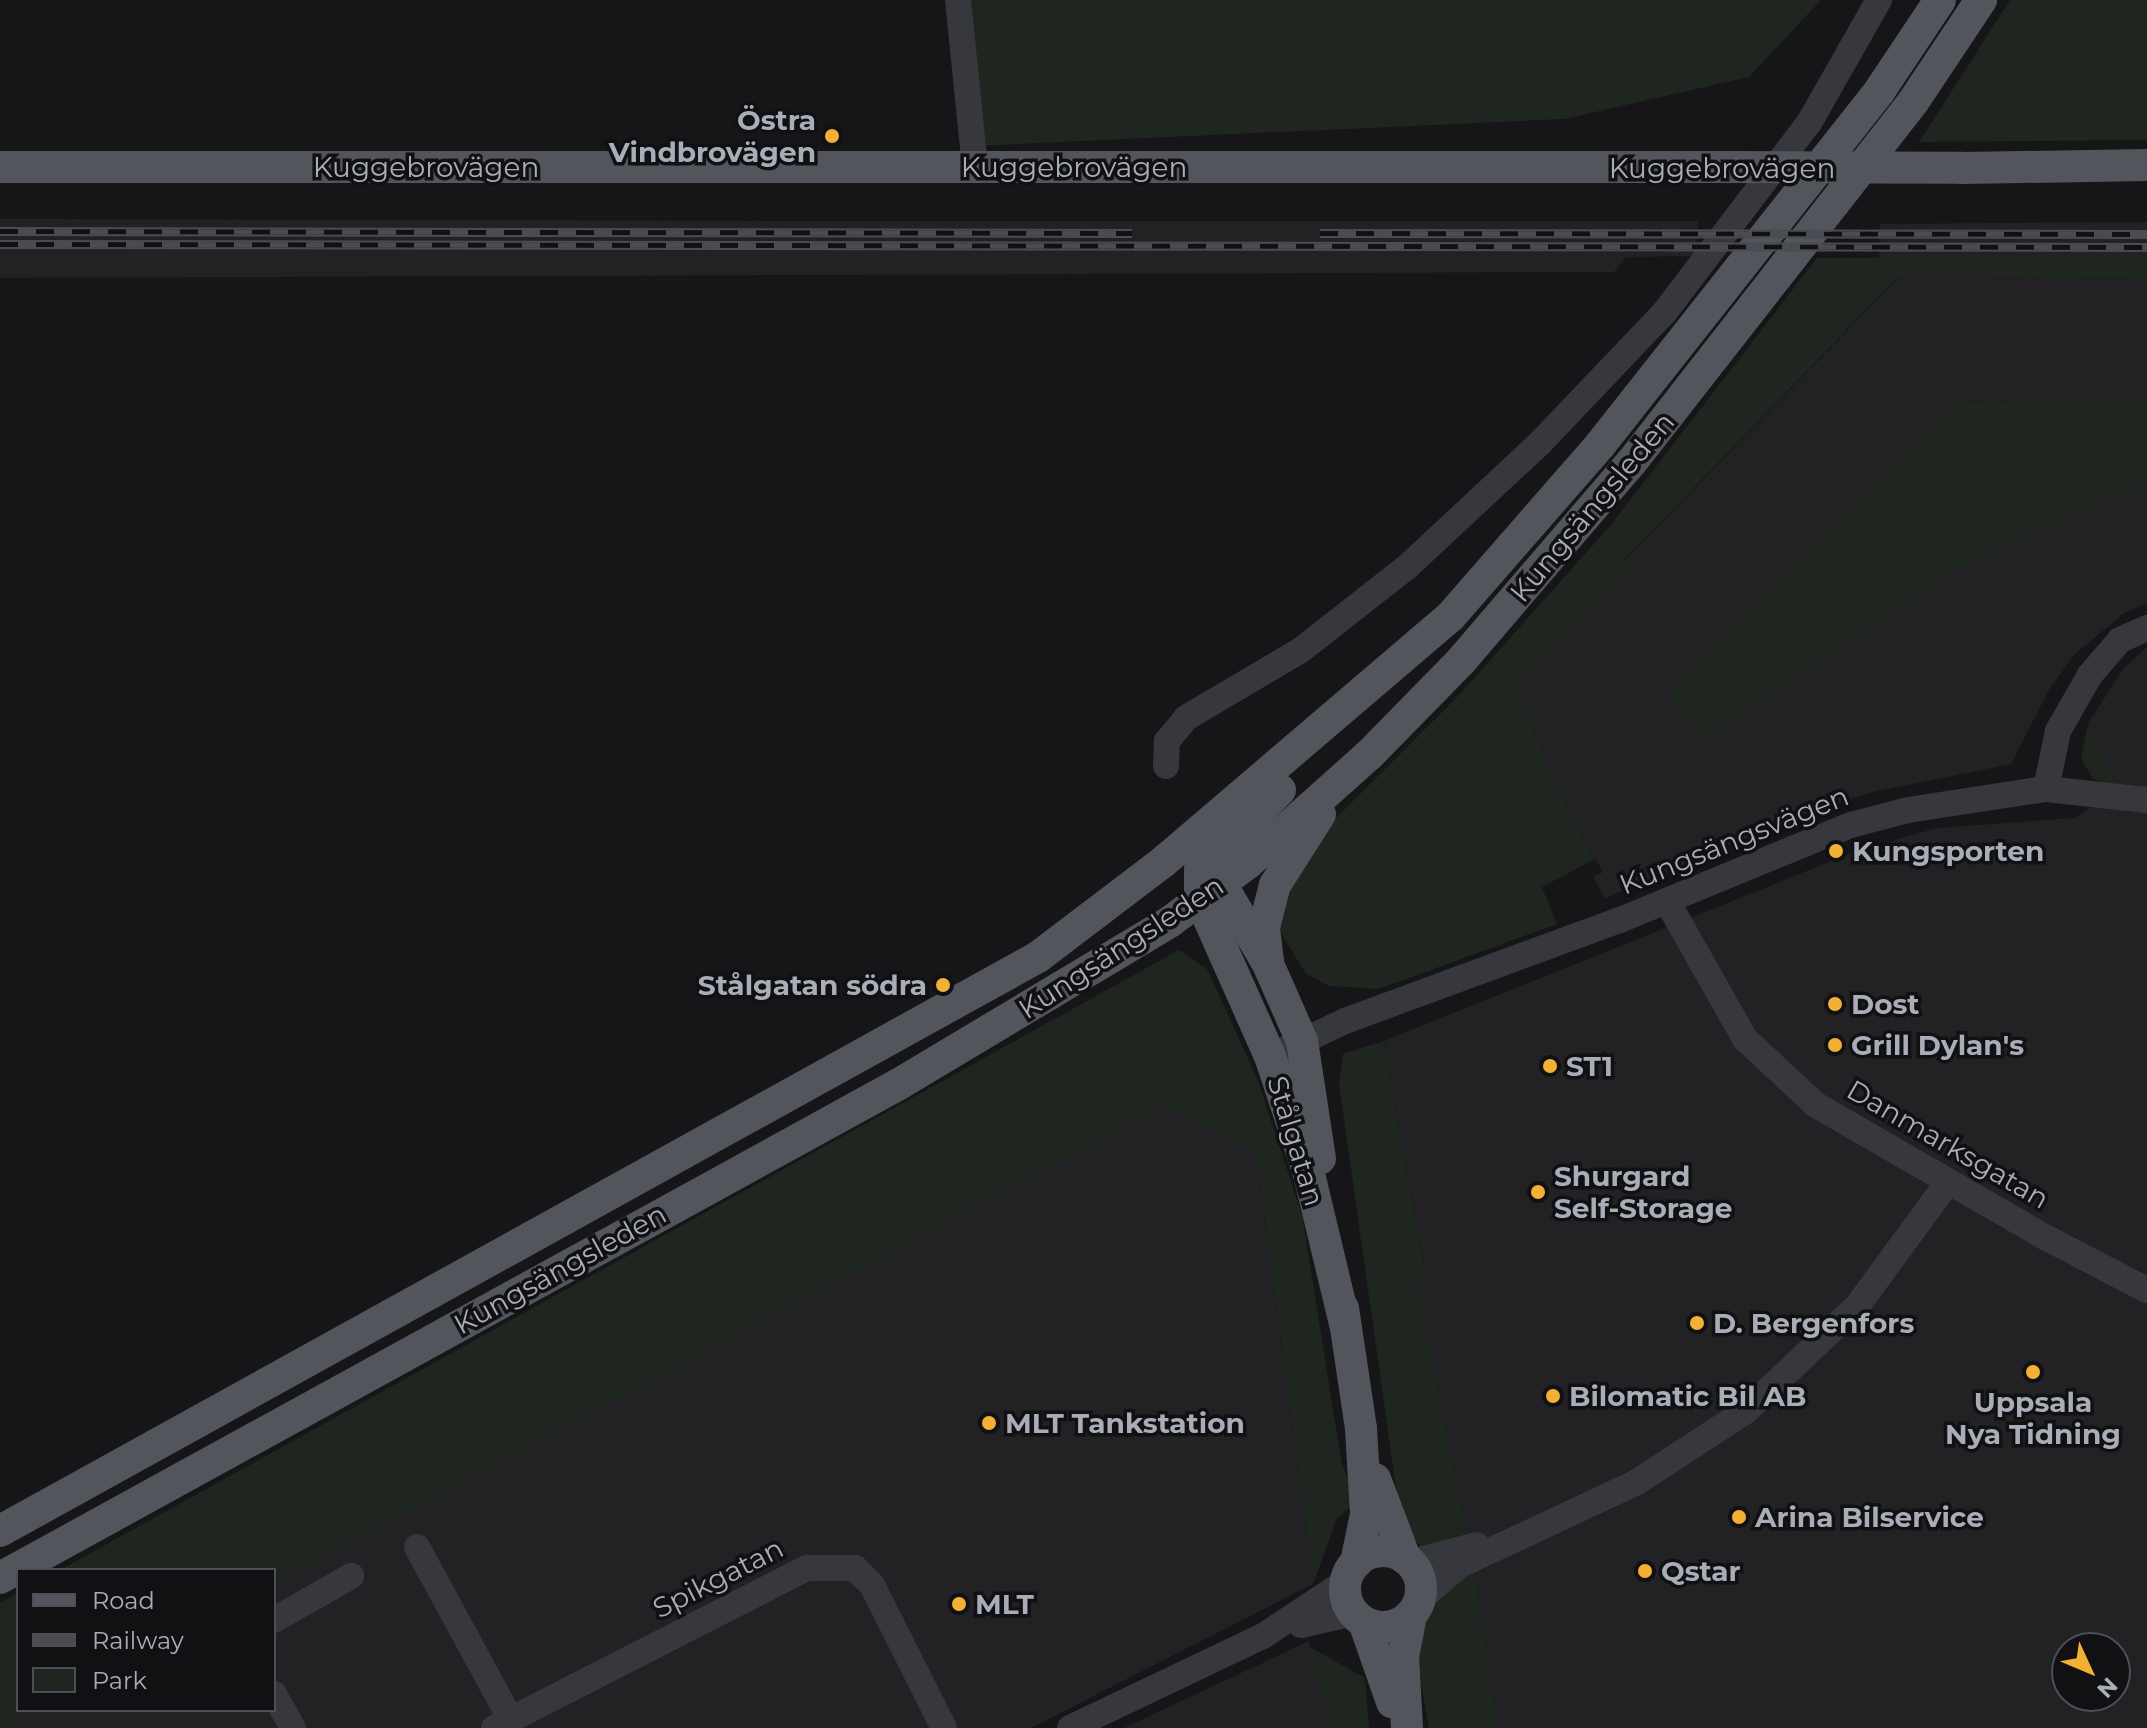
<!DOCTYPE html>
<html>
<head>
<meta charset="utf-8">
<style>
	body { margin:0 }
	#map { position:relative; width:2147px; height:1728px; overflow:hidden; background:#161618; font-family:Montserrat,sans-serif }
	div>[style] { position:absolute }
	.built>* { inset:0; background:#222225 }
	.green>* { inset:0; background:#1e261f }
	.minor>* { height:26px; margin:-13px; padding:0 13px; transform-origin:13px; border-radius:13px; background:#37383d }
	.major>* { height:32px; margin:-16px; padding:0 16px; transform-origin:16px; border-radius:16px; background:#53555c }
	.major>.ring { margin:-16px; padding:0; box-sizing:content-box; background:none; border:32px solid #53555c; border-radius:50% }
	.rail>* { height:9px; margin-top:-4.5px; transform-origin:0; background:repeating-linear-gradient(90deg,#111113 0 18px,#4a4c52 0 36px); box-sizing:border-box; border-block:2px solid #4a4c52 }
	.major-bridge>* { height:32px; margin:-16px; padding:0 16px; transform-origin:16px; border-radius:16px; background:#53555c }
	.dots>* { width:22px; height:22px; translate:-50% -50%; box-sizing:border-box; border:4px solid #111113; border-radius:50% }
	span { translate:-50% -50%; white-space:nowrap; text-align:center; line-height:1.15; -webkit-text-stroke:7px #111113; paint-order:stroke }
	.poi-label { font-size:28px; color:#a8adb8; font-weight:700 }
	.right { translate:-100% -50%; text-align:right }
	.left { translate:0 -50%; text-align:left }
	.street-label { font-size:28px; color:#a8adb8 }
	.legend { position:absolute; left:16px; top:1568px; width:260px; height:144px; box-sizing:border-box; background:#111113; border:2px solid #4d4f55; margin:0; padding:10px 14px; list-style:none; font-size:24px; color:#a8adb8 }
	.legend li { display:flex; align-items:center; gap:16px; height:40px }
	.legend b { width:40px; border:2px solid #4d4f55 }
	.north { position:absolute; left:2051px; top:1632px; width:80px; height:80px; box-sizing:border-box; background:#111113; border:2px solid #4d4f55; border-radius:50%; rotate:134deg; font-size:22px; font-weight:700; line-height:32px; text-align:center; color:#a8adb8 }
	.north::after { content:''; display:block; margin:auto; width:28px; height:36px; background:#f2b134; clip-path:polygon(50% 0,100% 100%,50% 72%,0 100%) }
</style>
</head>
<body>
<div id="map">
	<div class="built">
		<i style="clip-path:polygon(0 219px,892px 221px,1698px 221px,1695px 256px,1626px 257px,1614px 272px,0 278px)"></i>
		<i style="clip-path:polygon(2147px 222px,2147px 257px,1879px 260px,1880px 224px)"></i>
		<i style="clip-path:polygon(1900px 276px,2147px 279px,2147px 396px,1965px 402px,1962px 397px,1669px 691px,1699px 740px,1957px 570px,2147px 481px,2147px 603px,2124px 613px,2074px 655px,2050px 688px,2011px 764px,1872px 792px,1792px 818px,1605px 898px,1593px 877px,1603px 872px,1564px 806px,1568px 803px,1542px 759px,1548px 755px,1530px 725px,1535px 722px,1511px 681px,1547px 657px,1632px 569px,1624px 561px)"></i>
		<i style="clip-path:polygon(evenodd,2147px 647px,2147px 1728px,1499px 1728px,1477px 1583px,1417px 1281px,1426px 1276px,1384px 1041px,1849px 854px,1936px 828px,2075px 818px,2118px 788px,2088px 723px,2124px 668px,2147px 647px,2067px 1648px,2115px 1648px,2115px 1696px,2067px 1696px,2067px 1648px)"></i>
		<i style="clip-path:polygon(1164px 1106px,1256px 1153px,1313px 1584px,1031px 1728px,0 1728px,29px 1710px,274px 1710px,274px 1575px)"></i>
		<i style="clip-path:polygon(1309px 1641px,1328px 1728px,1124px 1728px)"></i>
	</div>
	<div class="green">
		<i style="clip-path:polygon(958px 0,1821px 0,1749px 77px,1564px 119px,974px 146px)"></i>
		<i style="clip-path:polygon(2010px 0,2147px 0,2147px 140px,1919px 142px)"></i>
		<i style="clip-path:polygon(2147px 257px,2147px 279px,1899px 276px,1624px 560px,1632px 569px,1547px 657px,1512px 681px,1536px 721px,1530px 725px,1548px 756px,1543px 760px,1568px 803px,1564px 806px,1595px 859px,1542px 887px,1557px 924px,1379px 989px,1329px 986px,1306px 974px,1280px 931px,1293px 882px,1333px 821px,1459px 695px,1610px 526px,1817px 258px)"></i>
		<i style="clip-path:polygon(2147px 396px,2147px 481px,1957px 570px,1699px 740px,1669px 691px,1962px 397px,1965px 402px)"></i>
		<i style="clip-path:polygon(2088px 723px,2118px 788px,2093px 779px,2081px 759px)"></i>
		<i style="clip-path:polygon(1179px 950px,1207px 969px,1257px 1078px,1302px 1215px,1342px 1465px,1357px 1501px,1337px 1518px,1313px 1584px,1256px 1153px,1164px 1106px,274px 1584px,274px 1570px,60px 1570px)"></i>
		<i style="clip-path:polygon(1384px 1041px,1426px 1277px,1417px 1281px,1477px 1583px,1499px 1728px,1429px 1728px,1414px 1642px,1443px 1580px,1400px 1516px,1339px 1084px,1343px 1054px)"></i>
		<i style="clip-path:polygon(18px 1593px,18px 1710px,40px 1710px,0 1728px,0 1603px)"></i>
		<i style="clip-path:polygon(1310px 1647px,1365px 1678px,1369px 1728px,1328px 1728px)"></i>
	</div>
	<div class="minor">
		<i style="left:958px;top:0;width:167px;rotate:84.2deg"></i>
		<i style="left:1166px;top:766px;width:25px;rotate:-88deg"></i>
		<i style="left:1167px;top:741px;width:30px;rotate:-50deg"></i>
		<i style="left:1186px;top:718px;width:134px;rotate:-30.6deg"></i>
		<i style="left:1301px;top:650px;width:135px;rotate:-38.1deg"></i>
		<i style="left:1407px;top:567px;width:182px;rotate:-43deg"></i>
		<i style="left:1540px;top:443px;width:180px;rotate:-46.4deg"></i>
		<i style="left:1664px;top:313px;width:239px;rotate:-52.7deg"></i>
		<i style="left:1809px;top:123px;width:142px;rotate:-60.4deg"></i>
		<i style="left:2046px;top:789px;width:59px;rotate:-78.3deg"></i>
		<i style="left:2058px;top:731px;width:64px;rotate:-60.3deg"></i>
		<i style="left:2090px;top:675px;width:46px;rotate:-49.4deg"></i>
		<i style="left:2120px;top:640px;width:30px;rotate:-24deg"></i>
		<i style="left:1667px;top:901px;width:159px;rotate:60.5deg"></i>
		<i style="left:1745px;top:1039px;width:97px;rotate:42.9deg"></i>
		<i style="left:1816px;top:1105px;width:264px;rotate:30deg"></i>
		<i style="left:2045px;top:1237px;width:115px;rotate:27.5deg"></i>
		<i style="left:1284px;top:1050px;width:68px;rotate:-25.4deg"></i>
		<i style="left:1345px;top:1021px;width:293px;rotate:-20.2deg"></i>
		<i style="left:1620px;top:920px;width:250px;rotate:-22.4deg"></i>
		<i style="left:1851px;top:825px;width:59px;rotate:-14.7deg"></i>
		<i style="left:1908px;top:810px;width:140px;rotate:-8.7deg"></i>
		<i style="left:2046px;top:789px;width:102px;rotate:6.2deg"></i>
		<i style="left:417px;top:1547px;width:197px;rotate:61.5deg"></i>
		<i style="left:1412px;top:1562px;width:67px;rotate:-14.7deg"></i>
		<i style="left:1420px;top:1599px;width:52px;rotate:-40.4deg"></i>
		<i style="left:1460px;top:1565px;width:195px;rotate:-25.1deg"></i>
		<i style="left:1637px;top:1482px;width:130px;rotate:-33.1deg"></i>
		<i style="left:1746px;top:1411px;width:154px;rotate:-43.4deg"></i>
		<i style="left:1858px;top:1305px;width:152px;rotate:-53.8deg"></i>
		<i style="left:274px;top:1620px;width:89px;rotate:-29.7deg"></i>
		<i style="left:1301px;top:1625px;width:54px;rotate:-12.8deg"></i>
		<i style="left:274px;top:1694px;width:39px;rotate:61deg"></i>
		<i style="left:494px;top:1728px;width:352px;rotate:-27.1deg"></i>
		<i style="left:807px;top:1568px;width:48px"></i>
		<i style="left:855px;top:1568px;width:24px;rotate:45deg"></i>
		<i style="left:872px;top:1585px;width:160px;rotate:63.3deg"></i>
		<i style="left:1070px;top:1728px;width:214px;rotate:-25.5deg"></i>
		<i style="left:1263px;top:1636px;width:98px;rotate:-33.4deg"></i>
	</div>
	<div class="major">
		<i style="left:0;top:167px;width:1732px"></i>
		<i style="left:1962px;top:168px;width:185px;rotate:-0.9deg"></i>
		<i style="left:1280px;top:790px;width:112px;rotate:135.4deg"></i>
		<i style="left:1200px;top:869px;width:30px;rotate:90deg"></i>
		<i style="left:1200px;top:899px;width:172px;rotate:66deg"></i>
		<i style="left:1270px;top:1056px;width:124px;rotate:71.7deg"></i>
		<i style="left:1309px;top:1174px;width:158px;rotate:76.5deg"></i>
		<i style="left:1204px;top:872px;width:19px;rotate:32deg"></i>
		<i style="left:1220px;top:882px;width:95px;rotate:59.7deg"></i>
		<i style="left:1268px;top:964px;width:84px;rotate:66.2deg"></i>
		<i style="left:1302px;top:1041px;width:119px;rotate:81.3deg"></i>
		<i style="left:1268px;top:961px;width:33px;rotate:-97deg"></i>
		<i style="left:1264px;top:928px;width:44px;rotate:-75.7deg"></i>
		<i style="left:1275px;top:885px;width:84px;rotate:-57.6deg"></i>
		<i style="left:1343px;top:1308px;width:122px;rotate:81.5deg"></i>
		<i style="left:1361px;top:1429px;width:85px;rotate:86.6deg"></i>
		<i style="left:1366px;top:1514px;width:50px;rotate:101.5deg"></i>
		<i style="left:1375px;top:1479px;width:85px;rotate:69.2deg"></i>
		<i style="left:0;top:1531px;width:1186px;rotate:-28.94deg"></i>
		<i style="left:1038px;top:957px;width:157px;rotate:-37.2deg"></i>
		<i style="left:1163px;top:862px;width:377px;rotate:-40.5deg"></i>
		<i style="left:1450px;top:617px;width:228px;rotate:-48.9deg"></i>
		<i style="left:1600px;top:445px;width:452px;rotate:-51.7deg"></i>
		<i style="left:1880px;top:90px;width:108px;rotate:-56.3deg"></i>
		<i class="ring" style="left:1345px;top:1551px;width:44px;height:44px"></i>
		<i style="left:0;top:1578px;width:1026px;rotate:-28.79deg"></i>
		<i style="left:899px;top:1084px;width:317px;rotate:-30.9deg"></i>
		<i style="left:1171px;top:921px;width:96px;rotate:-37deg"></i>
		<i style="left:1248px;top:863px;width:162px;rotate:-41.8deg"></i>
		<i style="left:1369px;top:755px;width:132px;rotate:-45.6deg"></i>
		<i style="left:1461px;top:661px;width:261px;rotate:-49.4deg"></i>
		<i style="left:1631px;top:463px;width:458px;rotate:-52deg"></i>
		<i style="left:1913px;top:102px;width:123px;rotate:-56.3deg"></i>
		<i style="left:1364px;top:1622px;width:85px;rotate:70.7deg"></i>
		<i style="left:1407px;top:1728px;width:71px;rotate:-93.2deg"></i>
		<i style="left:1403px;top:1657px;width:43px;rotate:-79.2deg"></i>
	</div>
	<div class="rail">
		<i style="left:0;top:231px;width:1132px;rotate:0.1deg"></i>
		<i style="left:1320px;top:233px;width:827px;rotate:0.07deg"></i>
		<i style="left:0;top:244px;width:2147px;rotate:0.08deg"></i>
	</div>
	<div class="major-bridge">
		<i style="left:1732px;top:167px;width:230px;rotate:0.2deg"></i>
	</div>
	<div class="dots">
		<i style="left:832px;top:136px;background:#f2b134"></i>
		<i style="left:1836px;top:851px;background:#f2b134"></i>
		<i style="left:943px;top:985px;background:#f2b134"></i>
		<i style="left:1835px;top:1004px;background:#f2b134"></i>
		<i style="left:1835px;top:1045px;background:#f2b134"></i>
		<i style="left:1550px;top:1066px;background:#f2b134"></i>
		<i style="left:1538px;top:1192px;background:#f2b134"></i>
		<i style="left:1697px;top:1323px;background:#f2b134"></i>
		<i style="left:2033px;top:1372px;background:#f2b134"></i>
		<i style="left:1553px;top:1396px;background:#f2b134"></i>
		<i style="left:989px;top:1423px;background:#f2b134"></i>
		<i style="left:1739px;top:1517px;background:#f2b134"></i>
		<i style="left:1645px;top:1571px;background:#f2b134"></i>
		<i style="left:959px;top:1604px;background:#f2b134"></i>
	</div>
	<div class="poi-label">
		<span class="right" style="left:816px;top:136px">Östra<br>Vindbrovägen</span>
		<span class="left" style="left:1852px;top:851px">Kungsporten</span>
		<span class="right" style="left:927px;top:985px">Stålgatan södra</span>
		<span class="left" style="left:1851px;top:1004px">Dost</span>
		<span class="left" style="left:1851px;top:1045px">Grill Dylan's</span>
		<span class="left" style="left:1566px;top:1066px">ST1</span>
		<span class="left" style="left:1554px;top:1192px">Shurgard<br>Self-Storage</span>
		<span class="left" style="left:1713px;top:1323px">D. Bergenfors</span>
		<span class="left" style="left:1569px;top:1396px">Bilomatic Bil AB</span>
		<span style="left:2033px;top:1418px">Uppsala<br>Nya Tidning</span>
		<span class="left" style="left:1005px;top:1423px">MLT Tankstation</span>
		<span class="left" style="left:1755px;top:1517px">Arina Bilservice</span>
		<span class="left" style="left:1661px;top:1571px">Qstar</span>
		<span class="left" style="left:975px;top:1604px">MLT</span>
	</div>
	<div class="street-label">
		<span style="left:426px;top:167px">Kuggebrovägen</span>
		<span style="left:1074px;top:167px">Kuggebrovägen</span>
		<span style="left:1722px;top:168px">Kuggebrovägen</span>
		<span style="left:1592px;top:507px;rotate:-50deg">Kungsängsleden</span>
		<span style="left:1734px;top:840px;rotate:-22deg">Kungsängsvägen</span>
		<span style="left:1121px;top:947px;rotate:-33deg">Kungsängsleden</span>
		<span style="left:1296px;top:1141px;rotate:73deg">Stålgatan</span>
		<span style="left:1948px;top:1144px;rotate:30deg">Danmarksgatan</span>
		<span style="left:560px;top:1269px;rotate:-29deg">Kungsängsleden</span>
		<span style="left:718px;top:1578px;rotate:-27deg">Spikgatan</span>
	</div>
	<ul class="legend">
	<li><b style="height:10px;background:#53555c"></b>Road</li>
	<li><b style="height:10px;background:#4a4c52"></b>Railway</li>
	<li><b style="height:22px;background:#1e261f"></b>Park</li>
	</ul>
	<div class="north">N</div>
</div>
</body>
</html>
